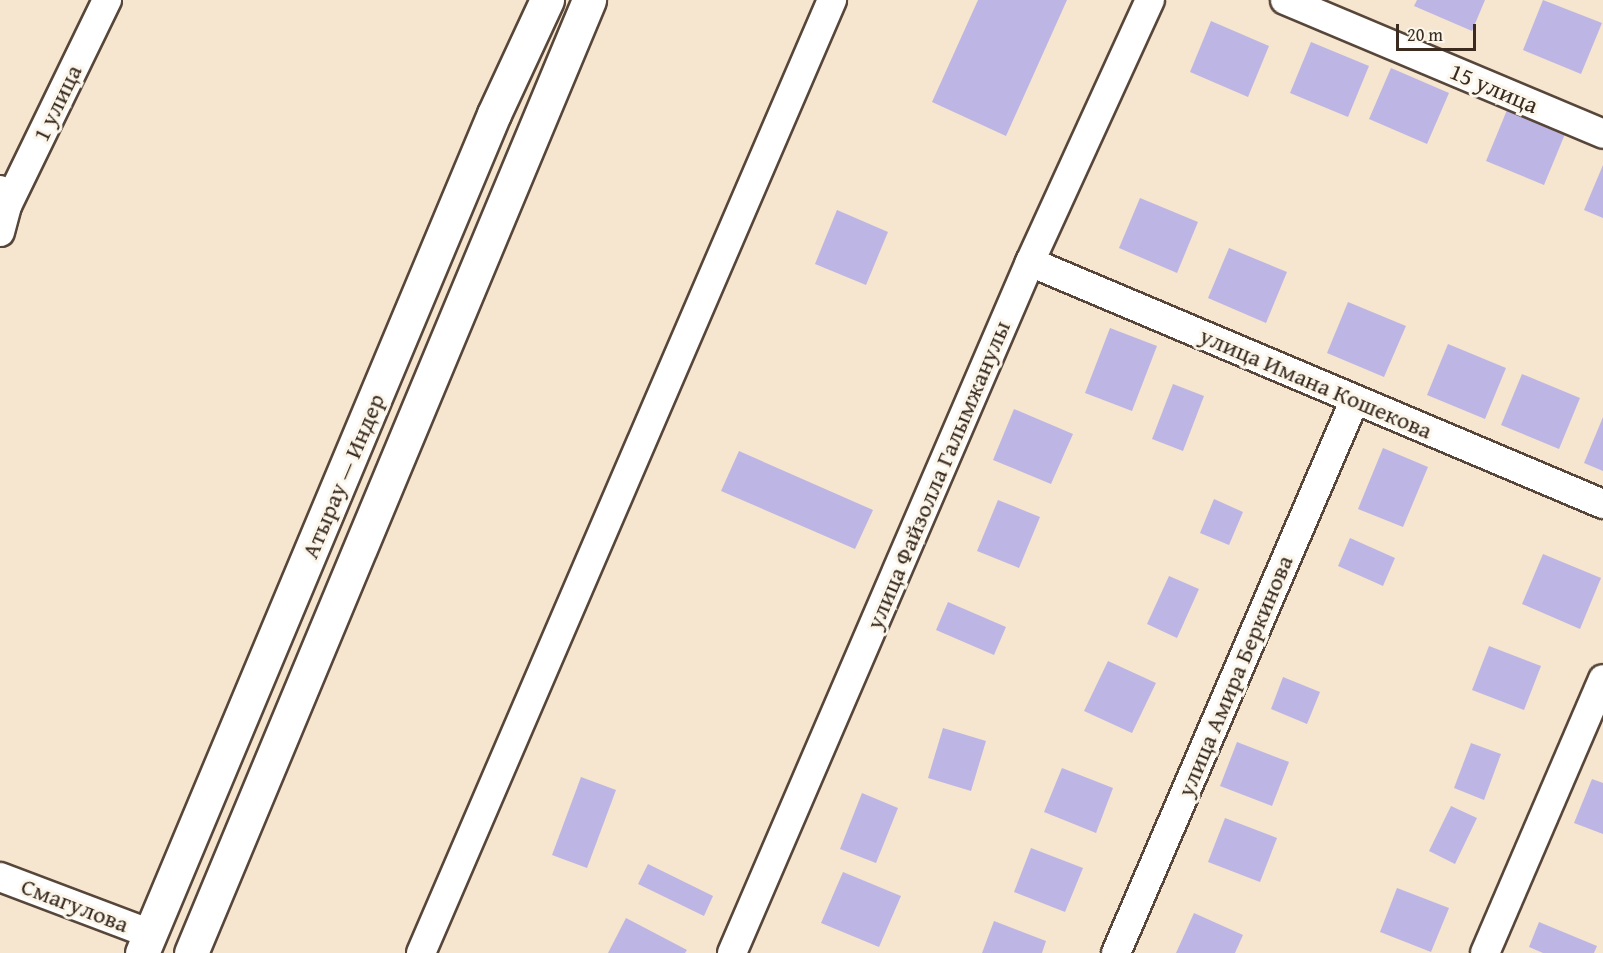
<!DOCTYPE html>
<html>
<head>
<meta charset="utf-8">
<style>
	body { margin:0 }
	#map { position:relative; width:1603px; height:953px; overflow:hidden; background:#f6e6cf; font-family:"Gentium Book Plus",serif }
	div>[style] { position:absolute }
	.building>* { inset:0; background:#bdb6e4 }
	.roads { filter:drop-shadow(2px 0 #574639) drop-shadow(-2px 0 #574639) drop-shadow(0 2px #574639) drop-shadow(0 -2px #574639) }
	.minor>* { height:28px; margin:-14px; padding:0 14px; transform-origin:14px; border-radius:14px; background:#fff }
	.secondary>* { height:33px; margin:-16.5px; padding:0 16.5px; transform-origin:16.5px; border-radius:16.5px; background:#fff }
	span { translate:-50% -50%; white-space:nowrap; text-align:center; line-height:1.15; -webkit-text-stroke:6px #fbf7ec; paint-order:stroke }
	.street-label { font-size:24px; color:#3b2a1e }
	.scale { position:absolute; left:1396px; top:24px; width:80px; height:27px; box-sizing:border-box; border:3px solid #3b2a1e; border-top:0; padding-left:8px; font-size:18px; line-height:21px; white-space:nowrap; color:#3b2a1e; -webkit-text-stroke:4px #fbf7ec; paint-order:stroke }
</style>
</head>
<body>
<div id="map">
	<div class="building">
		<i style="clip-path:polygon(978px 0,1067px 0,1006px 136px,932px 102px)"></i>
		<i style="clip-path:polygon(1417px 0,1485px 0,1472px 31px,1414px 6px)"></i>
		<i style="clip-path:polygon(1543px 0,1602px 23px,1581px 74px,1523px 50px)"></i>
		<i style="clip-path:polygon(1211px 21px,1269px 46px,1248px 97px,1190px 72px)"></i>
		<i style="clip-path:polygon(1311px 42px,1369px 66px,1348px 117px,1290px 93px)"></i>
		<i style="clip-path:polygon(1391px 68px,1449px 93px,1427px 144px,1369px 119px)"></i>
		<i style="clip-path:polygon(1507px 110px,1565px 134px,1544px 185px,1486px 161px)"></i>
		<i style="clip-path:polygon(1603px 165px,1603px 218px,1584px 210px)"></i>
		<i style="clip-path:polygon(1140px 198px,1198px 222px,1177px 273px,1119px 248px)"></i>
		<i style="clip-path:polygon(837px 210px,888px 232px,866px 285px,815px 264px)"></i>
		<i style="clip-path:polygon(1229px 248px,1287px 272px,1266px 323px,1208px 298px)"></i>
		<i style="clip-path:polygon(1348px 302px,1406px 326px,1384px 377px,1327px 353px)"></i>
		<i style="clip-path:polygon(1110px 328px,1157px 346px,1132px 411px,1085px 393px)"></i>
		<i style="clip-path:polygon(1448px 344px,1506px 368px,1485px 419px,1427px 395px)"></i>
		<i style="clip-path:polygon(1522px 374px,1580px 398px,1559px 449px,1501px 425px)"></i>
		<i style="clip-path:polygon(1173px 384px,1204px 396px,1183px 451px,1152px 439px)"></i>
		<i style="clip-path:polygon(1014px 409px,1073px 434px,1051px 484px,993px 460px)"></i>
		<i style="clip-path:polygon(1603px 417px,1603px 471px,1584px 463px)"></i>
		<i style="clip-path:polygon(1383px 448px,1428px 467px,1403px 527px,1358px 509px)"></i>
		<i style="clip-path:polygon(739px 451px,873px 510px,855px 549px,721px 491px)"></i>
		<i style="clip-path:polygon(1214px 499px,1243px 512px,1229px 545px,1200px 533px)"></i>
		<i style="clip-path:polygon(998px 500px,1040px 517px,1019px 568px,977px 551px)"></i>
		<i style="clip-path:polygon(1350px 538px,1395px 558px,1383px 586px,1338px 566px)"></i>
		<i style="clip-path:polygon(1543px 554px,1601px 578px,1580px 629px,1522px 604px)"></i>
		<i style="clip-path:polygon(1169px 576px,1199px 589px,1177px 638px,1147px 624px)"></i>
		<i style="clip-path:polygon(948px 602px,1006px 627px,994px 655px,936px 630px)"></i>
		<i style="clip-path:polygon(1489px 646px,1541px 666px,1524px 710px,1472px 690px)"></i>
		<i style="clip-path:polygon(1108px 661px,1156px 683px,1132px 733px,1084px 711px)"></i>
		<i style="clip-path:polygon(1283px 677px,1320px 692px,1307px 724px,1271px 709px)"></i>
		<i style="clip-path:polygon(943px 728px,986px 741px,971px 791px,928px 778px)"></i>
		<i style="clip-path:polygon(1237px 742px,1289px 762px,1272px 806px,1220px 786px)"></i>
		<i style="clip-path:polygon(1471px 743px,1501px 754px,1484px 800px,1454px 788px)"></i>
		<i style="clip-path:polygon(1062px 768px,1113px 788px,1096px 833px,1044px 812px)"></i>
		<i style="clip-path:polygon(581px 777px,616px 790px,587px 868px,552px 855px)"></i>
		<i style="clip-path:polygon(1592px 779px,1603px 783px,1603px 834px,1574px 823px)"></i>
		<i style="clip-path:polygon(862px 793px,898px 808px,876px 863px,840px 849px)"></i>
		<i style="clip-path:polygon(1451px 806px,1477px 818px,1455px 864px,1429px 851px)"></i>
		<i style="clip-path:polygon(1225px 818px,1277px 838px,1260px 882px,1208px 862px)"></i>
		<i style="clip-path:polygon(1031px 848px,1083px 868px,1065px 912px,1014px 892px)"></i>
		<i style="clip-path:polygon(648px 864px,713px 896px,704px 916px,638px 884px)"></i>
		<i style="clip-path:polygon(843px 872px,901px 896px,879px 947px,821px 923px)"></i>
		<i style="clip-path:polygon(1397px 888px,1449px 908px,1431px 952px,1380px 932px)"></i>
		<i style="clip-path:polygon(1194px 913px,1243px 935px,1235px 953px,1176px 953px)"></i>
		<i style="clip-path:polygon(626px 918px,687px 950px,685px 953px,608px 953px)"></i>
		<i style="clip-path:polygon(994px 921px,1046px 941px,1042px 953px,982px 953px)"></i>
		<i style="clip-path:polygon(1539px 922px,1597px 946px,1594px 953px,1543px 953px,1529px 947px)"></i>
	</div>
	<div class="roads">
		<div class="minor">
			<i style="left:1285px;top:0;width:345px;rotate:22.8deg"></i>
			<i style="left:0;top:190px;width:17px;rotate:66deg"></i>
			<i style="left:7px;top:206px;width:27px;rotate:105deg"></i>
			<i style="left:7px;top:206px;width:229px;rotate:-64.1deg"></i>
			<i style="left:1030px;top:262px;width:622px;rotate:22.9deg"></i>
			<i style="left:0;top:877px;width:161px;rotate:20.7deg"></i>
			<i style="left:421px;top:953px;width:1038px;rotate:-66.67deg"></i>
			<i style="left:732px;top:953px;width:753px;rotate:-66.67deg"></i>
			<i style="left:1030px;top:262px;width:288px;rotate:-65.4deg"></i>
			<i style="left:1116px;top:953px;width:603px;rotate:-66.66deg"></i>
			<i style="left:1485px;top:953px;width:298px;rotate:-66.7deg"></i>
		</div>
		<div class="secondary">
			<i style="left:142px;top:953px;width:910px;rotate:-67.24deg"></i>
			<i style="left:494px;top:114px;width:126px;rotate:-65.1deg"></i>
			<i style="left:191px;top:953px;width:1033px;rotate:-67.33deg"></i>
		</div>
	</div>
	<div class="street-label">
		<span style="left:1494px;top:88px;rotate:23deg">15 улица</span>
		<span style="left:57px;top:103px;rotate:-64deg">1 улица</span>
		<span style="left:1316px;top:383px;rotate:23deg">улица Имана Кошекова</span>
		<span style="left:938px;top:475px;rotate:-67deg">улица Файзолла Галымжанулы</span>
		<span style="left:343px;top:476px;rotate:-67deg">Атырау — Индер</span>
		<span style="left:1235px;top:676px;rotate:-67deg">улица Амира Беркинова</span>
		<span style="left:75px;top:905px;rotate:21deg">Смагулова</span>
	</div>
	<div class="scale">20 m</div>
</div>
</body>
</html>
